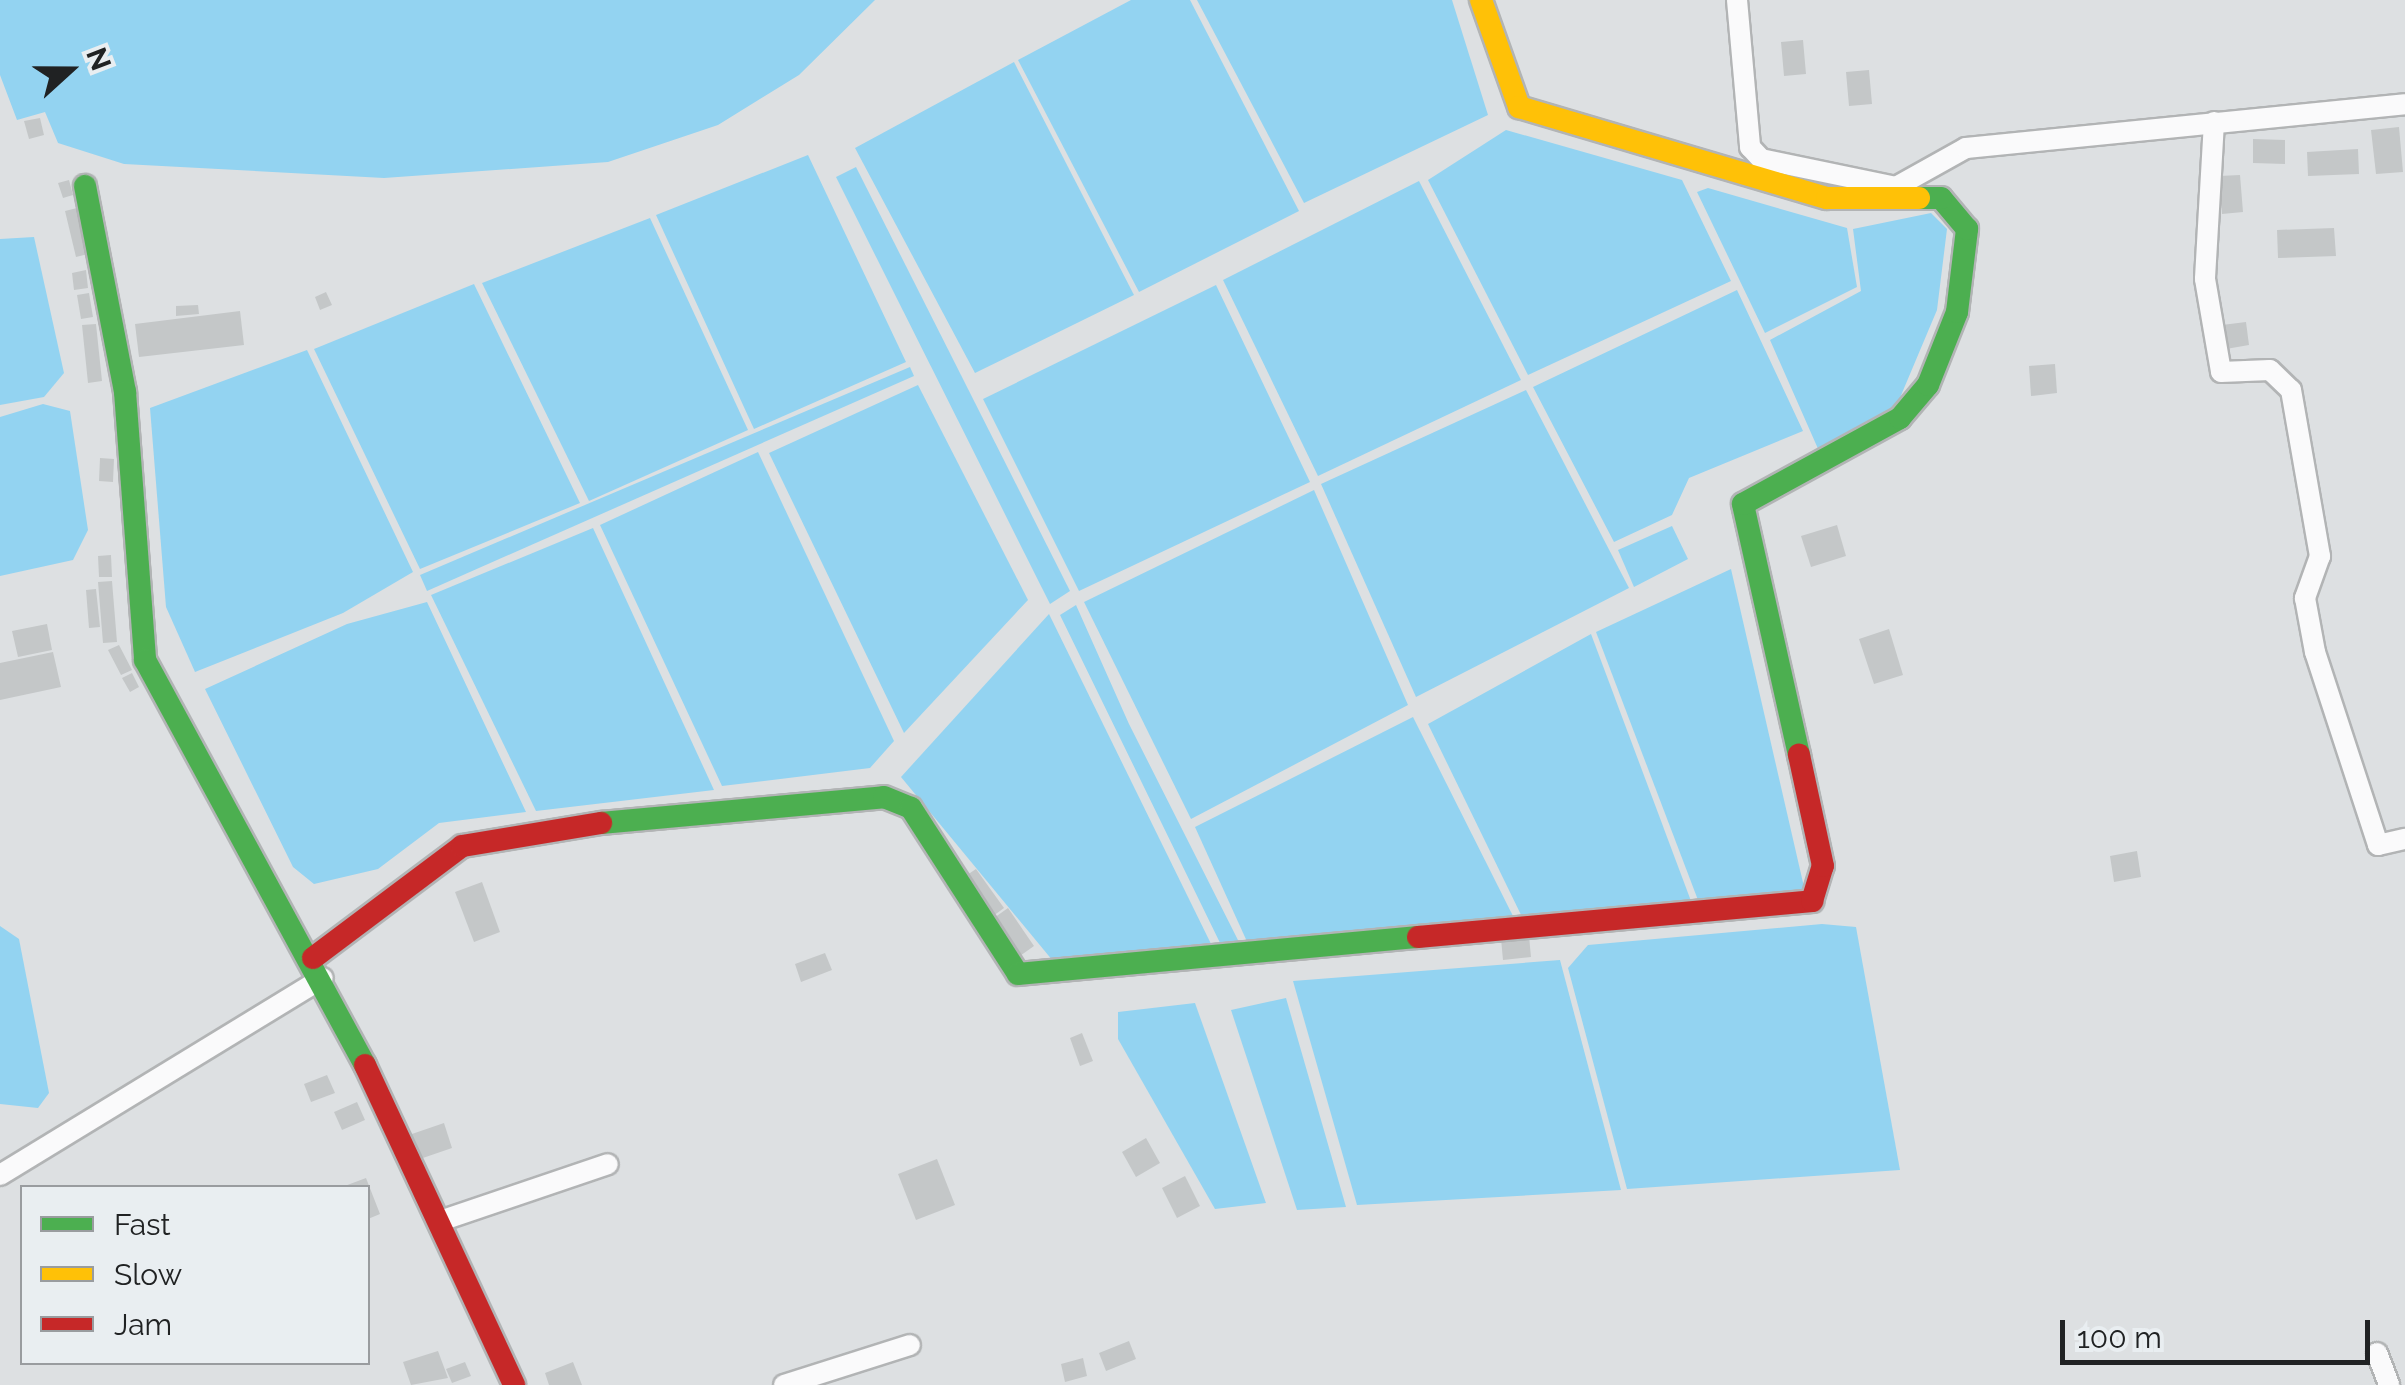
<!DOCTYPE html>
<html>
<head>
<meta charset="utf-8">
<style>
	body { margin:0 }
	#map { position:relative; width:2405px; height:1385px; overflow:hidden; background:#dde0e2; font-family:Raleway,sans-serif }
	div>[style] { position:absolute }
	.water>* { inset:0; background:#93d3f1 }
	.building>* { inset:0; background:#c4c7c8 }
	.roads { filter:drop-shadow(2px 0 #b2b4b5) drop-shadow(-2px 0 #b2b4b5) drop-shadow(0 2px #b2b4b5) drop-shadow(0 -2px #b2b4b5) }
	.street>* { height:20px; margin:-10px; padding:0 10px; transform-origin:10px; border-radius:10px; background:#fafafb }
	.fast>* { height:22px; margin:-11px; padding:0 11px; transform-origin:11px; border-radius:11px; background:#4caf50 }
	.slow>* { height:22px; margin:-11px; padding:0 11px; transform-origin:11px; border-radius:11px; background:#ffc107 }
	.jam>* { height:22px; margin:-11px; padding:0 11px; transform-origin:11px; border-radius:11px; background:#c62828 }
	span { translate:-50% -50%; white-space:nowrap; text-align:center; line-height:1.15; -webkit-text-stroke:10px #e9eef1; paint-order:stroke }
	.legend { position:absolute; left:20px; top:1185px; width:350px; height:180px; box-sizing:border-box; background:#e9eef1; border:2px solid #999c9f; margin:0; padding:12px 18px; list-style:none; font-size:30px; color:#202223 }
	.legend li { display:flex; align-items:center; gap:20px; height:50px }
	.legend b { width:50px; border:2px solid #999c9f }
	.north { position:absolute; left:20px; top:20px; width:100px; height:100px; -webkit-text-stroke:8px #e9eef1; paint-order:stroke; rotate:69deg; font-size:28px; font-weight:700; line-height:40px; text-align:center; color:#202223 }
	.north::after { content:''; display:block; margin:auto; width:35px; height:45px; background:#202223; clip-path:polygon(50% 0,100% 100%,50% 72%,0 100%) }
	.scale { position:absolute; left:2060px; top:1320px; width:310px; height:45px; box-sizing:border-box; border:5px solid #202223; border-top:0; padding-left:12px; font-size:30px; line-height:35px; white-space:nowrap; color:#202223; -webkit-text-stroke:8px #e9eef1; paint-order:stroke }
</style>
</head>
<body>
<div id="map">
	<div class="water">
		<i style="clip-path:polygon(0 0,875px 0,799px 75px,718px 125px,608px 162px,384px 178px,124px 164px,58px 143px,45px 112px,17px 120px,0 75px)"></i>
		<i style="clip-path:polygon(1131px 0,1190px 0,1299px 211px,1139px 292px,1018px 60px)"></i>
		<i style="clip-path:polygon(1197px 0,1452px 0,1488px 115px,1304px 203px)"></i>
		<i style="clip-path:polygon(1014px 62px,1134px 295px,975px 373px,855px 148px)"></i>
		<i style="clip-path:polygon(1506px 130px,1682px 180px,1731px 281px,1528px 375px,1428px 180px)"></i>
		<i style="clip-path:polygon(808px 155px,906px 362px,754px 429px,656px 215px)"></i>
		<i style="clip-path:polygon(856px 167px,1070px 591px,1050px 604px,836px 177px)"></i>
		<i style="clip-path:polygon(1419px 181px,1521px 380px,1318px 476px,1223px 280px)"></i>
		<i style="clip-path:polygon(1708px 188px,1847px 228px,1857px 287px,1765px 333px,1697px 192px)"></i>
		<i style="clip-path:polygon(1931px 213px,1947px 229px,1937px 310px,1894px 412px,1819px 451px,1770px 340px,1861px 291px,1853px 229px)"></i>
		<i style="clip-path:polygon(650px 218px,748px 430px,589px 501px,482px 283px)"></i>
		<i style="clip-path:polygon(34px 237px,64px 373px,44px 397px,0 405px,0 239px)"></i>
		<i style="clip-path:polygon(474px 284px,580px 503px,420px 569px,314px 349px)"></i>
		<i style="clip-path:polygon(1216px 285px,1310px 482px,1079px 591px,983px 399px)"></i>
		<i style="clip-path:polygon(1737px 290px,1803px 431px,1689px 478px,1672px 515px,1614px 542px,1533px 387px)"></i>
		<i style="clip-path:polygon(307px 350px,413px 572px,343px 613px,195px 672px,166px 607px,150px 408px)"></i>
		<i style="clip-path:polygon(910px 367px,914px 376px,427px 591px,420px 575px)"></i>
		<i style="clip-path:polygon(918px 385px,1028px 600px,904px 733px,769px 453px)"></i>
		<i style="clip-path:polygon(1526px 390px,1629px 588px,1416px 697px,1321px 484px)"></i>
		<i style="clip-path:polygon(43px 404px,70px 411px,88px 530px,73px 560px,0 576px,0 417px)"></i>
		<i style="clip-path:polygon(758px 452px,894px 741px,870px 768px,722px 786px,600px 525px)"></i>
		<i style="clip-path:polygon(1314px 490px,1408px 705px,1191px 819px,1084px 602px)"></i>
		<i style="clip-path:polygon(1672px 526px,1688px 559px,1634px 587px,1618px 550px)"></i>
		<i style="clip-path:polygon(593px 528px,714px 790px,536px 811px,431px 595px)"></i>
		<i style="clip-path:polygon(1731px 569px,1804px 887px,1798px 898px,1701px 908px,1596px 632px)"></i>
		<i style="clip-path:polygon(427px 602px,526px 812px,439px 823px,378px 869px,314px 884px,293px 867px,205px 689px,347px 624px)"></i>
		<i style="clip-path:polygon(1076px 605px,1129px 724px,1243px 950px,1223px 949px,1060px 615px)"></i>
		<i style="clip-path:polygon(1049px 614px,1216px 954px,1053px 961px,901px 777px)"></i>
		<i style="clip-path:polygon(1591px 634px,1694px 909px,1525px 923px,1428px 724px)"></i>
		<i style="clip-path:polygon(1413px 717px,1517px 924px,1249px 946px,1195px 827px)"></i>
		<i style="clip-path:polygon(1822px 924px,1856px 927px,1900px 1170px,1627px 1189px,1568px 968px,1588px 945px)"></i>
		<i style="clip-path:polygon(0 926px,19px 939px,49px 1093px,38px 1108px,0 1104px)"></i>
		<i style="clip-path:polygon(1560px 960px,1621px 1190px,1357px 1205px,1293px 981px)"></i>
		<i style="clip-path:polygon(1286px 998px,1346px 1207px,1297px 1210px,1231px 1010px)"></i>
		<i style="clip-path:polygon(1195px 1003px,1266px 1203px,1215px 1209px,1118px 1039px,1118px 1012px)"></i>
	</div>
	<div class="building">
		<i style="clip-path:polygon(1803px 40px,1806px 74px,1784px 76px,1781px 42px)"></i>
		<i style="clip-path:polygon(1869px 70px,1872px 104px,1849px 106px,1846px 72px)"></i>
		<i style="clip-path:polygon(40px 118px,44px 135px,29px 139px,24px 121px)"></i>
		<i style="clip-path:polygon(2399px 127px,2403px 172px,2376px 174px,2371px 130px)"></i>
		<i style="clip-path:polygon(2253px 139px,2285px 140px,2285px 164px,2253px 163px)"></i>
		<i style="clip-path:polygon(2358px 149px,2359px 174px,2308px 176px,2307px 152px)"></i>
		<i style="clip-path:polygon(2240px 175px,2243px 212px,2222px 214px,2219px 176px)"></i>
		<i style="clip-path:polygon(69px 180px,73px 195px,63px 198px,58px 183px)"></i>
		<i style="clip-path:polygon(77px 208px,88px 254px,76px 257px,65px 211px)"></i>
		<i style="clip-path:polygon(2334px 228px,2336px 256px,2278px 258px,2277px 230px)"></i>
		<i style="clip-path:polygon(86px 270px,88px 288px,74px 290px,72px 273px)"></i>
		<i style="clip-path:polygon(326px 292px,332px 305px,320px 310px,315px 297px)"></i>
		<i style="clip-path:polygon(89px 293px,93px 317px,81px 319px,77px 295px)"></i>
		<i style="clip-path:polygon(198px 305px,199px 314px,176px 316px,176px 306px)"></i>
		<i style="clip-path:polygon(240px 311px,244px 345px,139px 357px,135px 324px)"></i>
		<i style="clip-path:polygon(2246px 322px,2249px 345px,2226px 349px,2222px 325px)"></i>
		<i style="clip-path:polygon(96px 324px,102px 381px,88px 383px,82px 325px)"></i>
		<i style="clip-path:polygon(2055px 364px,2057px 393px,2031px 396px,2029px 366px)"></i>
		<i style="clip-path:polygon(100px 458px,114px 459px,113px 482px,99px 481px)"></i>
		<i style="clip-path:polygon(1837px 525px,1846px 556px,1811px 567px,1801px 536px)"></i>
		<i style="clip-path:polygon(111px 555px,112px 577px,99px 577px,98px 556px)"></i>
		<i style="clip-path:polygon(112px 581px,117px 642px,103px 643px,98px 582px)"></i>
		<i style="clip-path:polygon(96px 589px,100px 627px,89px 628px,86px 590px)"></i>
		<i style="clip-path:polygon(47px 624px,52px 650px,18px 657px,12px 631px)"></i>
		<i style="clip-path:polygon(1889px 629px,1903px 675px,1874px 684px,1859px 639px)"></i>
		<i style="clip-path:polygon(119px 645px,132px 670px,121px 675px,108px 650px)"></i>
		<i style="clip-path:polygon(53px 652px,61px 687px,0 700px,0 663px)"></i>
		<i style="clip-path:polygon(132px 673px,139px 687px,130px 692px,122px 678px)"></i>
		<i style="clip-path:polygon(2137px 851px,2141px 877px,2114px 882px,2110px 856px)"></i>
		<i style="clip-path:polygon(976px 869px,1004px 908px,989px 919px,961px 879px)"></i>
		<i style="clip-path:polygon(482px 882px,500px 932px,474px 942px,455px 892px)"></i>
		<i style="clip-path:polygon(1008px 908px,1034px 946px,1010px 963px,984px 925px)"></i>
		<i style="clip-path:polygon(1529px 936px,1531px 957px,1503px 960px,1501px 939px)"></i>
		<i style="clip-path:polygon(825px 953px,832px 970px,801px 982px,795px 964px)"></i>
		<i style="clip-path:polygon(1082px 1033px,1093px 1061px,1080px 1066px,1070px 1038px)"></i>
		<i style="clip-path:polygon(327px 1075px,335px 1093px,311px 1102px,304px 1084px)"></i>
		<i style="clip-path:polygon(357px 1102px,365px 1120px,342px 1130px,334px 1112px)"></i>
		<i style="clip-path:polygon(444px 1123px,452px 1148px,417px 1160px,409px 1135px)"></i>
		<i style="clip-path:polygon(1146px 1138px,1160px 1163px,1136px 1177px,1122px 1152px)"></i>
		<i style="clip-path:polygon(937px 1159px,955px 1205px,916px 1220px,898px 1174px)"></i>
		<i style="clip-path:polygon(1185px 1176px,1200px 1206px,1177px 1218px,1162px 1188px)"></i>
		<i style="clip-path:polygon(366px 1178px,380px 1214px,368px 1219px,368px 1188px,342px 1187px)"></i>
		<i style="clip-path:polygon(1129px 1341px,1136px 1359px,1106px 1371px,1099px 1353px)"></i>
		<i style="clip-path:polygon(438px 1351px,448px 1378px,411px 1385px,403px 1362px)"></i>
		<i style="clip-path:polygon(1083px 1358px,1087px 1376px,1065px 1382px,1061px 1364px)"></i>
		<i style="clip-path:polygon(465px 1362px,471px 1376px,452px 1383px,446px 1369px)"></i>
		<i style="clip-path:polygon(573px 1362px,582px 1385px,549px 1385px,545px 1373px)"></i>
	</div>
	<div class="roads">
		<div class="street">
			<i style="left:1737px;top:0;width:148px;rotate:84.9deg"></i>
			<i style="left:1750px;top:147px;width:16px;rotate:47deg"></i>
			<i style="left:1761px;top:159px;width:138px;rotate:11.7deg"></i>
			<i style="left:1896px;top:187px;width:80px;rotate:-29.1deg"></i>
			<i style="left:1966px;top:148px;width:441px;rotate:-5.7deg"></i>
			<i style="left:2214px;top:122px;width:157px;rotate:93.3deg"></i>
			<i style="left:2205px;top:279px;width:94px;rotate:80.2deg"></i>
			<i style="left:2221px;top:372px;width:49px;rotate:-2.3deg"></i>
			<i style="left:2270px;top:370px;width:29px;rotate:44deg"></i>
			<i style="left:2291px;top:390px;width:169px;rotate:80.1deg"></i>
			<i style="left:2320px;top:556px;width:45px;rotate:109.7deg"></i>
			<i style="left:2305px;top:598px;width:55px;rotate:79.5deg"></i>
			<i style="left:2315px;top:652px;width:203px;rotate:71.9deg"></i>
			<i style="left:2378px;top:845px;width:28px;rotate:-13deg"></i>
			<i style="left:0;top:1175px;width:378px;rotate:-31.4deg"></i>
			<i style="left:440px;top:1221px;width:177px;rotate:-18.7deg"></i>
			<i style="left:2377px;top:1353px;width:34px;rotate:69deg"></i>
			<i style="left:784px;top:1385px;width:132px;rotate:-17.6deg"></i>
		</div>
		<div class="fast">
			<i style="left:85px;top:186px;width:210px;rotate:79deg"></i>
			<i style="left:125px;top:392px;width:269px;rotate:85.7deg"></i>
			<i style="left:145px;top:660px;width:461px;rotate:61.5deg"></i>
			<i style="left:1799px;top:755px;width:257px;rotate:-102.6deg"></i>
			<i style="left:1743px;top:504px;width:179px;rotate:-28.7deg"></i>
			<i style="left:1900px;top:418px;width:43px;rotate:-49.7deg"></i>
			<i style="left:1928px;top:385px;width:79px;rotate:-68.3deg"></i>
			<i style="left:1957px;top:312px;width:84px;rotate:-83.1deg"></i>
			<i style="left:1967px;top:229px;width:40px;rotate:-130deg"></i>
			<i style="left:1941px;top:198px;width:22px;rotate:180deg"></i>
			<i style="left:601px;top:823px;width:284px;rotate:-5.2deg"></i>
			<i style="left:884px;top:797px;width:29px;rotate:22deg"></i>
			<i style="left:911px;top:808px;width:197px;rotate:57.2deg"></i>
			<i style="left:1018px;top:974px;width:402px;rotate:-5.3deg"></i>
		</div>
		<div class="slow">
			<i style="left:1481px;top:0;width:114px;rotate:70.4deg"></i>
			<i style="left:1519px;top:107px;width:321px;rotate:16.5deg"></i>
			<i style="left:1827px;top:198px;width:92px"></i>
		</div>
		<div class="jam">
			<i style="left:1418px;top:937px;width:396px;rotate:-5.2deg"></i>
			<i style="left:1812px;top:901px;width:37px;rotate:-73deg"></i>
			<i style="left:1823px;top:866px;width:114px;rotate:-102.2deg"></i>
			<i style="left:313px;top:958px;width:186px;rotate:-36.9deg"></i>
			<i style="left:462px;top:846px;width:141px;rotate:-9.4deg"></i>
			<i style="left:365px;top:1065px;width:353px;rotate:65deg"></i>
		</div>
	</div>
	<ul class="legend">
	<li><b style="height:12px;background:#4caf50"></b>Fast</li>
	<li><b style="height:12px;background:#ffc107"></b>Slow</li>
	<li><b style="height:12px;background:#c62828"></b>Jam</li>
	</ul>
	<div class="north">N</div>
	<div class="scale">100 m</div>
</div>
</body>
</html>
